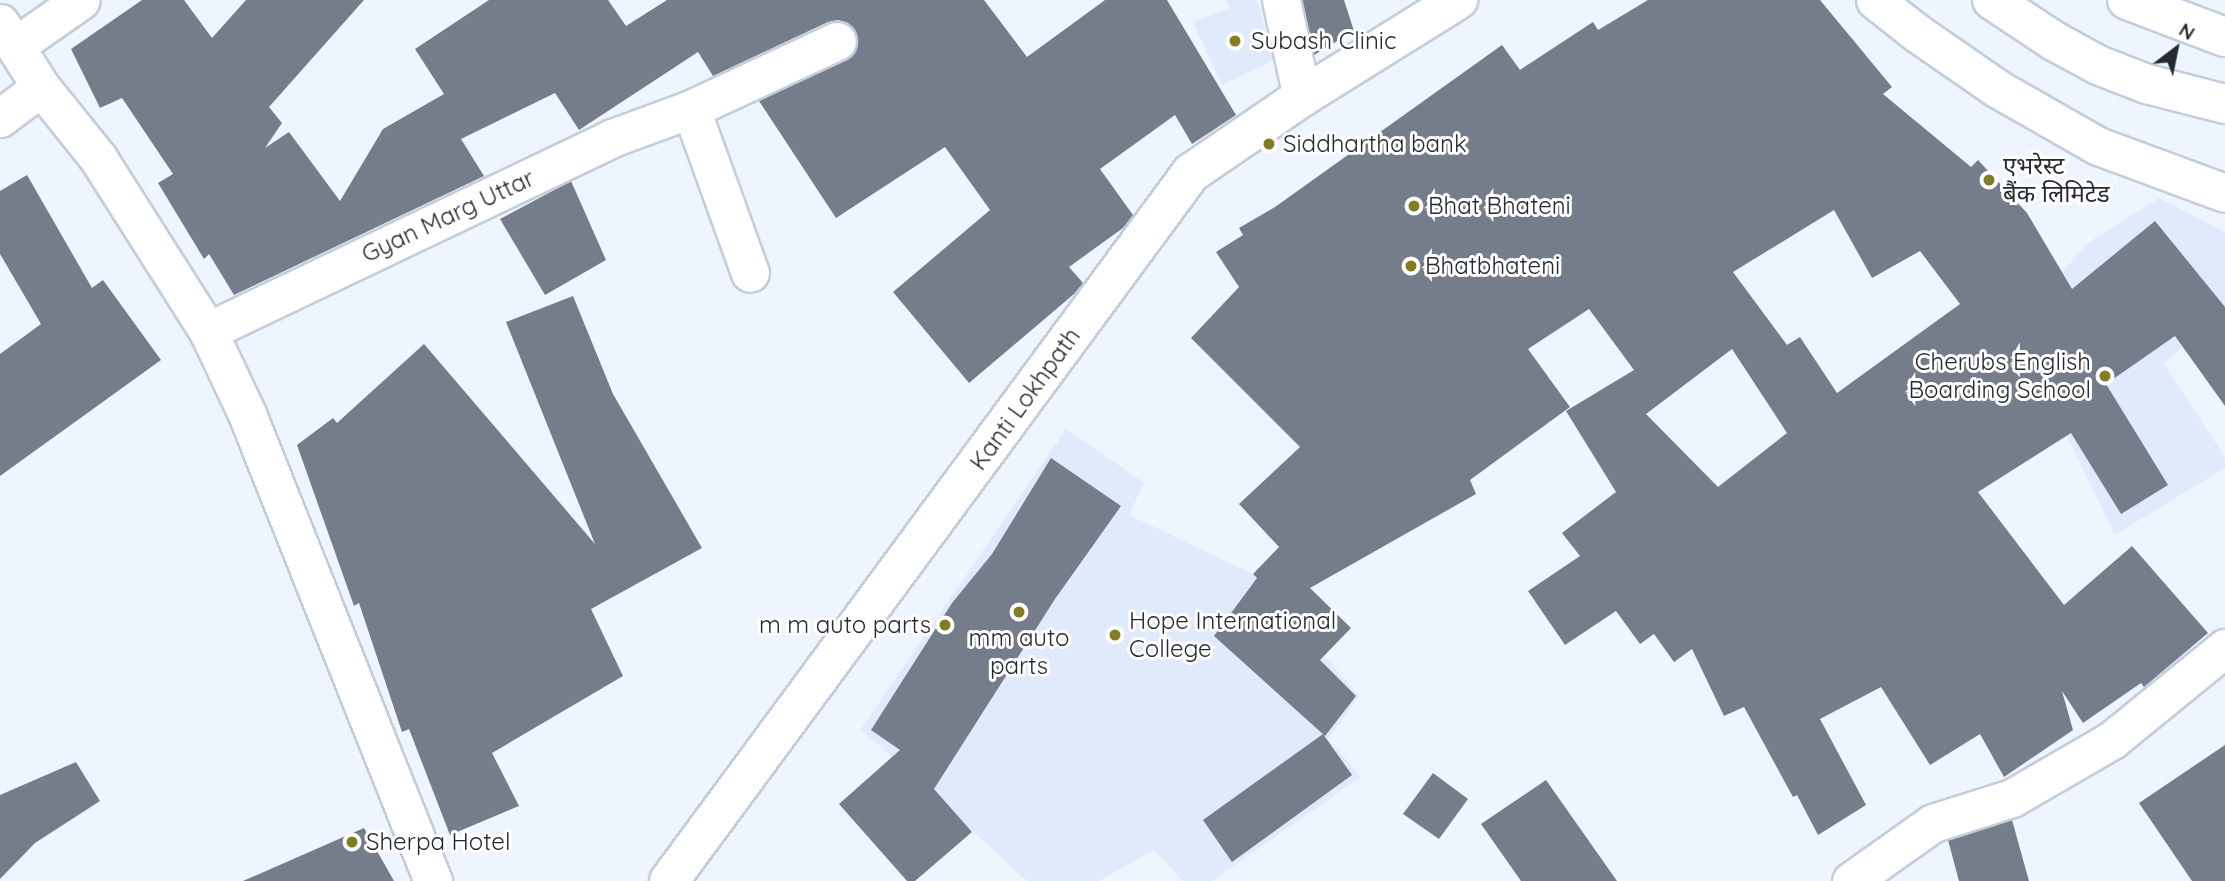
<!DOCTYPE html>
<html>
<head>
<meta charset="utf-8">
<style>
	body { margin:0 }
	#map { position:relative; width:2225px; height:881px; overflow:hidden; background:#eff5ff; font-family:Quicksand,"Noto Sans Devanagari",sans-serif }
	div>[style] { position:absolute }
	.built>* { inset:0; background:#dfeafc }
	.building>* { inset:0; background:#757d8b }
	.roads { filter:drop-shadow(2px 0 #c4cddd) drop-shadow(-2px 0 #c4cddd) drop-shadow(0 2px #c4cddd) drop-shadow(0 -2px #c4cddd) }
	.street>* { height:37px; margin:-18.5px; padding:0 18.5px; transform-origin:18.5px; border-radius:18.5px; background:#fff }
	.primary>* { height:38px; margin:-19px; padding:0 19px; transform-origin:19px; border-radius:19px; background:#fff }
	.highway>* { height:38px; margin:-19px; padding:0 19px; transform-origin:19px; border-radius:19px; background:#fff }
	.dots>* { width:19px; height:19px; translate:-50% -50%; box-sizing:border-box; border:4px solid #fff; border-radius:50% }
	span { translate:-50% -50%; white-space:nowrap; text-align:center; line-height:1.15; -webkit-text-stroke:6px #fff; paint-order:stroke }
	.poi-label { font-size:24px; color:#262a30 }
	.left { translate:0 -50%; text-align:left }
	.right { translate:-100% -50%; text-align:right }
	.street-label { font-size:24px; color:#262a30 }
	.north { position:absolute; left:2141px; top:14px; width:70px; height:70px; -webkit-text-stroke:5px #fff; paint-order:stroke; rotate:32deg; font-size:19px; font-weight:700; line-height:28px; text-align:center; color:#262a30 }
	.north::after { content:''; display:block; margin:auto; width:24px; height:32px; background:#262a30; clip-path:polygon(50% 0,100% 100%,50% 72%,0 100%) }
</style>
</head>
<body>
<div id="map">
	<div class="built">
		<i style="clip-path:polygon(1226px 0,1257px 0,1274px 60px,1222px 85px,1193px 22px,1229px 8px)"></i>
		<i style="clip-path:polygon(2159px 198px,2225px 232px,2225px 315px,2201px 330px,2164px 364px,2225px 457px,2225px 468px,2115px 535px,2014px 326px,2088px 243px)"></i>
		<i style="clip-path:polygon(1066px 429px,1144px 483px,1129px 515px,1253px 574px,1359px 696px,1328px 739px,1361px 777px,1212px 881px,1183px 881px,1154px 850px,1099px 881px,1027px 881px,861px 729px)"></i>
	</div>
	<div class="building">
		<i style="clip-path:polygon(142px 0,184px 0,212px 38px,246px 0,364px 0,269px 107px,282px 123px,265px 148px,289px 132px,340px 201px,383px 129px,444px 94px,415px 49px,489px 0,608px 0,626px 26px,667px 0,984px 0,1027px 57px,1105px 0,1167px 0,1236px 115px,1192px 144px,1175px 115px,1100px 169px,1133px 215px,1123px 228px,1069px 267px,1083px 283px,1074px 294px,969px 383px,893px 292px,990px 210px,945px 147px,836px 218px,759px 101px,854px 54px,858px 44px,856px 33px,848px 23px,838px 20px,828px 22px,713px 76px,698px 52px,579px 130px,555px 93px,461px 139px,484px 176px,234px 295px,209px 254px,204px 259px,158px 183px,173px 174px,122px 98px,100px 108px,71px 49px)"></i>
		<i style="clip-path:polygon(1302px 0,1344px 0,1354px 31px,1314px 55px)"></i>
		<i style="clip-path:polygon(evenodd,1648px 0,1820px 0,1892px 87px,1883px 94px,1971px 167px,1978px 160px,2027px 213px,2072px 289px,2155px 221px,2225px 307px,2225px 406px,2175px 336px,2106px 384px,2168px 485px,2121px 514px,2071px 433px,1978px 492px,2064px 605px,2132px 546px,2208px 633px,2144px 687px,2141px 683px,2083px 723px,2062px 691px,2073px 730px,2004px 777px,1980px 734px,1930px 765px,1881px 687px,1820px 719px,1866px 805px,1818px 835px,1797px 795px,1793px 797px,1744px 707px,1724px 716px,1692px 649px,1674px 662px,1654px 634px,1640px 644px,1616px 611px,1565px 645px,1528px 591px,1580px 556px,1562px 533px,1616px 492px,1566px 411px,1634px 370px,1589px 309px,1528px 349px,1570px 407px,1470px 480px,1476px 494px,1310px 588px,1351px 628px,1320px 660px,1356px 696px,1325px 736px,1214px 636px,1257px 578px,1253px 574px,1279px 547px,1239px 504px,1300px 447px,1191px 338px,1239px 287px,1216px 252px,1243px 235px,1239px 228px,1275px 207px,1502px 45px,1520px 70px,1593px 22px,1598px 30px,1648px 0,1834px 210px,1872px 278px,1920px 251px,1960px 304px,1837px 393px,1800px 337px,1787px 345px,1733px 272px,1834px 210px,1648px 0,1732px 349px,1787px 433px,1718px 487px,1646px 414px,1732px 349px)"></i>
		<i style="clip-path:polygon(27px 175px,92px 288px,103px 280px,161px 360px,0 476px,0 354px,41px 324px,0 254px,0 191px)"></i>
		<i style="clip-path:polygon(571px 181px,606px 260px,545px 295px,500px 219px)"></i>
		<i style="clip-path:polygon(573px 296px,613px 394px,702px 548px,591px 609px,623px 676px,492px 753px,519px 806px,450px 835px,409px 729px,402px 732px,359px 603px,354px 606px,297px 445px,333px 418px,337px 423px,424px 344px,595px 544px,506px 322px)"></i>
		<i style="clip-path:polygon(1051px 458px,1121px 506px,1055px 599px,934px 789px,972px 832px,915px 881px,907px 881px,839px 804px,900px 750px,871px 730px,952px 603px,992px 554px)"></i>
		<i style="clip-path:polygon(1323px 734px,1352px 775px,1232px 862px,1203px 820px)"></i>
		<i style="clip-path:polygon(2225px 745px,2225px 881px,2192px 881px,2139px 803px)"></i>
		<i style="clip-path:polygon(76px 762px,100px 801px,35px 843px,0 879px,0 795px)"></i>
		<i style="clip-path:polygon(1433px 773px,1468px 799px,1439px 839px,1403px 814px)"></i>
		<i style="clip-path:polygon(1546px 780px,1617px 881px,1521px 881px,1481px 824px)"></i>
		<i style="clip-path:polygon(2012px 820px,2029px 881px,1959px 881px,1948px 840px)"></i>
		<i style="clip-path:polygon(364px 828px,394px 881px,243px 881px)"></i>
	</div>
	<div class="roads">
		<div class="street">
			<i style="left:1281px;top:0;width:99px;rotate:77.8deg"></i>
			<i style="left:1875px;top:0;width:53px;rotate:38.2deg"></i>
			<i style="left:1917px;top:33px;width:98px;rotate:34.7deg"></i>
			<i style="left:1998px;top:89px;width:115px;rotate:29.7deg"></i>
			<i style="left:2098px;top:146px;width:135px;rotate:20.3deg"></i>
			<i style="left:0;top:23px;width:76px;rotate:57.4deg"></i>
			<i style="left:41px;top:87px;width:91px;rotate:51.2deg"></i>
			<i style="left:98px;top:158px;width:205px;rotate:57.6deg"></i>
			<i style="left:208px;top:331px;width:92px;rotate:64.8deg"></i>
			<i style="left:247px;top:414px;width:503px;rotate:68.28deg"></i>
			<i style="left:15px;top:46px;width:80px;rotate:-34.9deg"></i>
			<i style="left:691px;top:109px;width:161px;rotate:-25deg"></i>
			<i style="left:0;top:118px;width:51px;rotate:-37.1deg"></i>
			<i style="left:208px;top:331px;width:448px;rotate:-25.5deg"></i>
			<i style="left:612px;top:138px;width:84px;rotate:-20.2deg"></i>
			<i style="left:691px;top:109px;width:174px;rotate:70.2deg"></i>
			<i style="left:1851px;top:881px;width:100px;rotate:-35.3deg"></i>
			<i style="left:1933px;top:823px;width:83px;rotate:-17.6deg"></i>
			<i style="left:2012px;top:798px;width:116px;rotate:-30.1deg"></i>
			<i style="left:2112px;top:740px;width:146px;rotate:-39.2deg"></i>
		</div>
		<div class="primary">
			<i style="left:1992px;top:0;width:74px;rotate:33.5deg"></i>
			<i style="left:2054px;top:41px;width:50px;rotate:28.6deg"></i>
			<i style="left:2098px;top:65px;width:53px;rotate:21.2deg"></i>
			<i style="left:2147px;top:84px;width:81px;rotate:14.4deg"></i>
			<i style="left:669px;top:881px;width:880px;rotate:-53.6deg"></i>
			<i style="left:1191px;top:173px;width:135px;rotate:-34.4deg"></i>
			<i style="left:1302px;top:97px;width:184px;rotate:-31.9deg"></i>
		</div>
		<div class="highway">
			<i style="left:2127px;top:0;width:105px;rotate:20.7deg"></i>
		</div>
	</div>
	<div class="dots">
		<i style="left:1235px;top:41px;background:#827d25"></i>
		<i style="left:1269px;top:144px;background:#827d25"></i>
		<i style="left:1989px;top:180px;background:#827d25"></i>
		<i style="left:1414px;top:206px;background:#827d25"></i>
		<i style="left:1411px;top:266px;background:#827d25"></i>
		<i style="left:2105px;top:376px;background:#827d25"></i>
		<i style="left:1019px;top:612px;background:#827d25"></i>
		<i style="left:945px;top:625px;background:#827d25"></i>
		<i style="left:1115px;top:635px;background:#827d25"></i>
		<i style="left:352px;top:842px;background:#827d25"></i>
	</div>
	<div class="poi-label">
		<span class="left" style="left:1251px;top:41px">Subash Clinic</span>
		<span class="left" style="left:1283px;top:144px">Siddhartha bank</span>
		<span class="left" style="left:2003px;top:180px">एभरेस्ट<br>बैंक लिमिटेड</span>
		<span class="left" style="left:1428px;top:206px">Bhat Bhateni</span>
		<span class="left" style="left:1425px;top:266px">Bhatbhateni</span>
		<span class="right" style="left:2091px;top:376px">Cherubs English<br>Boarding School</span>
		<span class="left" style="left:1129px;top:635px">Hope International<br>College</span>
		<span class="right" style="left:931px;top:625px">m m auto parts</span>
		<span style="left:1019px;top:652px">mm auto<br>parts</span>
		<span class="left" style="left:366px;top:842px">Sherpa Hotel</span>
	</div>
	<div class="street-label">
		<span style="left:448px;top:216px;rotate:-25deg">Gyan Marg Uttar</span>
		<span style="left:1025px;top:399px;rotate:-54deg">Kanti Lokhpath</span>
	</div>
	<div class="north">N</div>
</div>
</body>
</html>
